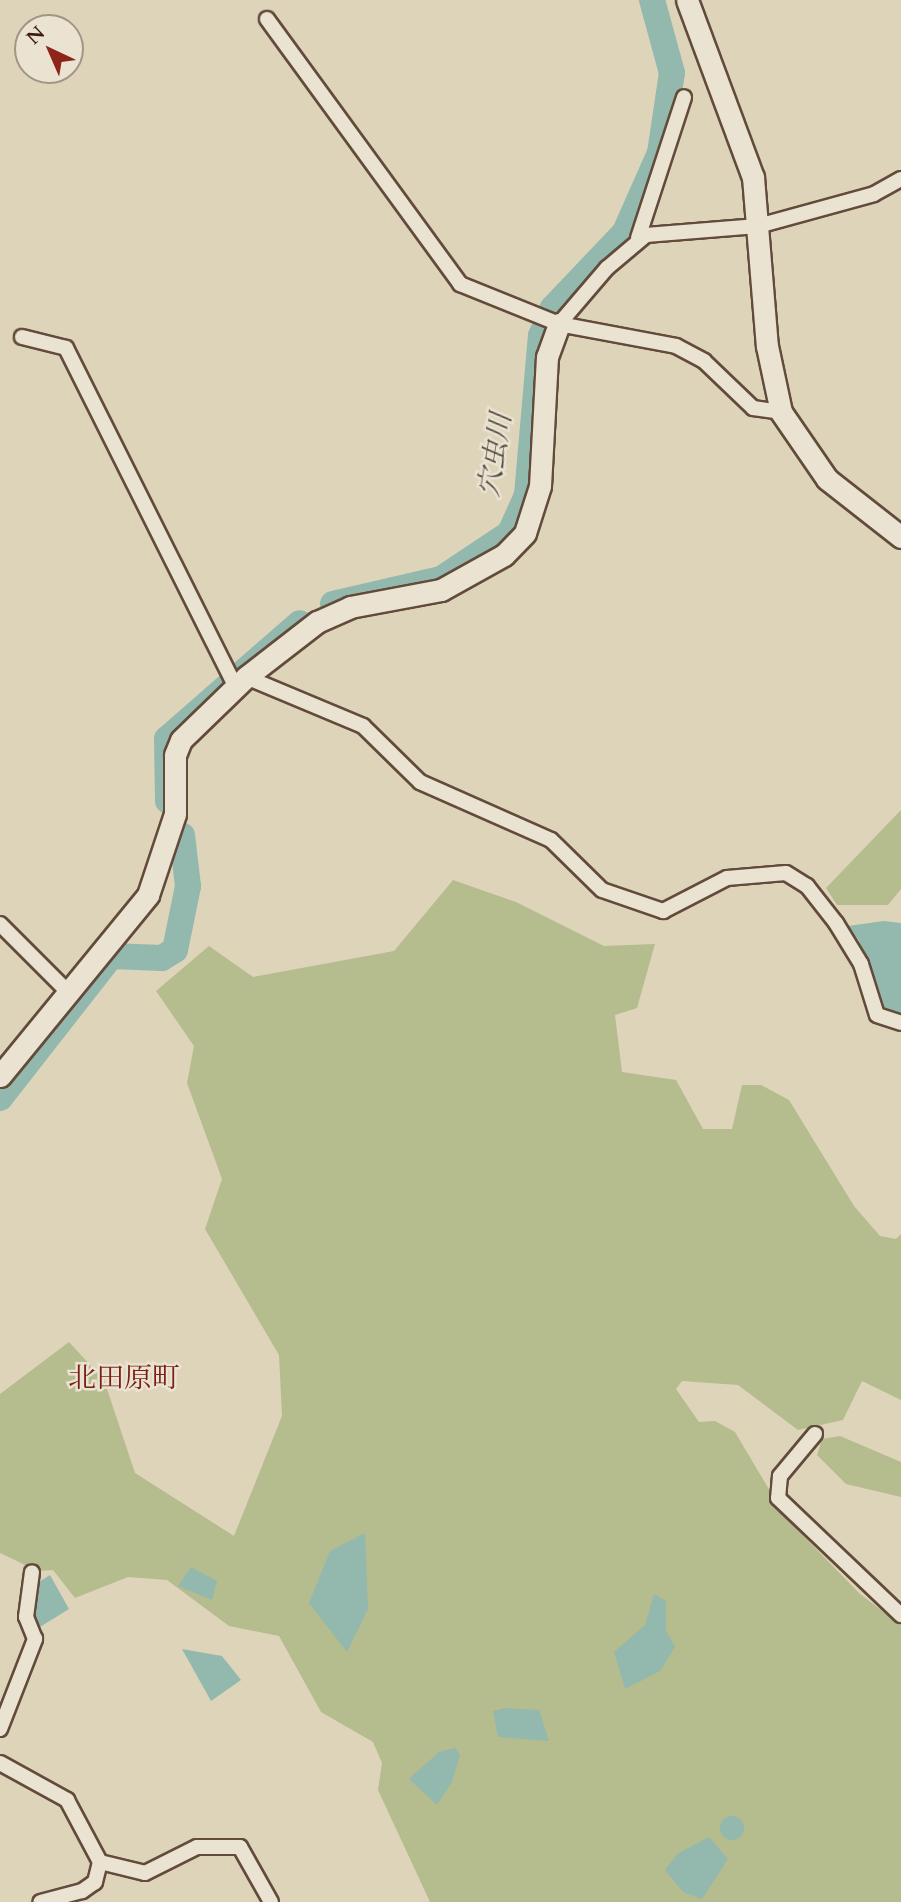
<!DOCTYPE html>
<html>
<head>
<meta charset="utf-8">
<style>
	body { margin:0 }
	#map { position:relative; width:901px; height:1902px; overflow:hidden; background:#ded4ba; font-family:Cardo,"Noto Serif JP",serif }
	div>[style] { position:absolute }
	.green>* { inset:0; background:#b5bc8d }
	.water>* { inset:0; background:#93b8ae }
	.round { border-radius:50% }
	.river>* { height:26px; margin:-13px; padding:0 13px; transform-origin:13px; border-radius:13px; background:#93b8ae }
	.roads { filter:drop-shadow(2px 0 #634b3b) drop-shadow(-2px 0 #634b3b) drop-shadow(0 2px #634b3b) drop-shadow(0 -2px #634b3b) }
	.street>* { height:14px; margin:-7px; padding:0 7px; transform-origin:7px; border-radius:7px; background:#eae3d2 }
	.secondary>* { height:21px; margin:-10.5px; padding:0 10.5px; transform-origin:10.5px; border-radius:10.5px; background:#eae3d2 }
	span { translate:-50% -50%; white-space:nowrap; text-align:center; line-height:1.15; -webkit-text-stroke:5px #eae3d2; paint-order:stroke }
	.water-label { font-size:28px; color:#554c40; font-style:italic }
	.neighbourhood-label { font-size:28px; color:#7a1f14 }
	.north { position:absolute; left:14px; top:14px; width:70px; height:70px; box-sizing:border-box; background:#eae3d2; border:2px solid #a49485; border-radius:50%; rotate:316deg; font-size:19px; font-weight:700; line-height:28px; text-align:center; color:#3a1d11 }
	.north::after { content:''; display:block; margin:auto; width:24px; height:32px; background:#8f2418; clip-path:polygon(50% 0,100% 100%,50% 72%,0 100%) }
</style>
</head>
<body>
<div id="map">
	<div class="green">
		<i style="clip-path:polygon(901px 810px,901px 889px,888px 905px,837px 905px,826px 888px)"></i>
		<i style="clip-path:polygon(453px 880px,516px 902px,604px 946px,655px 944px,637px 1008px,615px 1015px,622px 1072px,676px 1080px,703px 1129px,732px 1129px,742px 1085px,761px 1085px,789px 1100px,854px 1206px,880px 1236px,896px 1239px,901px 1234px,901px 1400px,862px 1381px,843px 1420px,798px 1430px,738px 1385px,682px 1381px,676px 1389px,699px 1422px,715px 1421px,735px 1432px,786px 1518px,860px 1594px,901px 1625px,901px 1902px,430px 1902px,378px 1790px,382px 1763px,373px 1742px,321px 1712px,279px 1636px,229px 1626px,167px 1580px,128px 1577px,75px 1598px,53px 1570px,38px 1571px,0 1553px,0 1394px,69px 1342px,104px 1380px,135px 1473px,234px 1536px,282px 1416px,279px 1355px,205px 1229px,222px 1179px,187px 1083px,194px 1046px,156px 991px,209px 946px,253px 977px,394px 951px)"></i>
		<i style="clip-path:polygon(840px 1436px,901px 1462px,901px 1497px,846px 1484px,817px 1455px,822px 1439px)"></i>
	</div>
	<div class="water">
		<i style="clip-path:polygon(884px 921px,901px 923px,901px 1018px,882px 1011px,859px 941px,848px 926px)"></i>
		<i style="clip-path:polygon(365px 1533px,368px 1609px,347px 1652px,309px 1603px,330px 1551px)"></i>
		<i style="clip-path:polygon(191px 1567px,217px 1581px,212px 1600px,178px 1586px)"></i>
		<i style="clip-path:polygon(50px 1575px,69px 1609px,35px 1630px,31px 1614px,39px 1582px)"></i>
		<i style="clip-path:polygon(654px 1594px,666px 1601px,666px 1631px,675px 1647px,660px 1671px,625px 1689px,614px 1652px,645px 1625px)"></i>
		<i style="clip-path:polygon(182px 1649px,222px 1656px,241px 1680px,211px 1701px)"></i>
		<i style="clip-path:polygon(505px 1708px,539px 1710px,549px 1741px,498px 1737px,493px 1711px)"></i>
		<i style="clip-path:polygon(455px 1748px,460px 1755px,452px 1782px,437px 1805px,409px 1779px,439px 1752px)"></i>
		<i class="round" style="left:720px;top:1816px;width:24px;height:24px"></i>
		<i style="clip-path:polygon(709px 1837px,728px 1859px,702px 1899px,683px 1892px,665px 1870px,677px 1854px)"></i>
	</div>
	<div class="river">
		<i style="left:333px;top:604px;width:111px;rotate:-13deg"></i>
		<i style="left:441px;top:579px;width:83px;rotate:-33.7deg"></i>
		<i style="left:510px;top:533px;width:42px;rotate:-65.9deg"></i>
		<i style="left:527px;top:495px;width:160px;rotate:-85deg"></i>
		<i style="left:541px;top:336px;width:30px;rotate:-67deg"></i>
		<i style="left:553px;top:308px;width:105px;rotate:-46.5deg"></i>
		<i style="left:625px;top:232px;width:86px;rotate:-66.1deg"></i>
		<i style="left:660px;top:153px;width:81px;rotate:-81.5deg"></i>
		<i style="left:672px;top:73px;width:76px;rotate:-105.3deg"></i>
		<i style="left:168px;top:801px;width:62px;rotate:-90.9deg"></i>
		<i style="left:167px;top:739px;width:176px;rotate:-41.1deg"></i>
		<i style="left:0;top:1098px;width:180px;rotate:-52deg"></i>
		<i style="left:111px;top:956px;width:51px;rotate:2.2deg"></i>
		<i style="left:162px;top:958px;width:15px;rotate:-32deg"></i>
		<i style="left:175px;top:950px;width:65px;rotate:-78.5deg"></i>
		<i style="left:188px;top:886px;width:51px;rotate:-96.7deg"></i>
	</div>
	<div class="roads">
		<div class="street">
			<i style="left:267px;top:19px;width:328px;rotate:53.9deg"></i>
			<i style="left:460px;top:284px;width:107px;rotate:22deg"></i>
			<i style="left:559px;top:324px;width:119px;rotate:10.6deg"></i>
			<i style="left:676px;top:346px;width:32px;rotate:28deg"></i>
			<i style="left:704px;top:361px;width:68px;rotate:43.8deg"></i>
			<i style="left:753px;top:408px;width:28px;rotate:8deg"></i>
			<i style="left:638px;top:238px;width:148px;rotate:-71.9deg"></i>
			<i style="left:559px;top:324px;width:74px;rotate:-49.4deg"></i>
			<i style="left:607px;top:268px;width:51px;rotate:-40.2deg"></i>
			<i style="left:646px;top:235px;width:112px;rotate:-4.6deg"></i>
			<i style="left:758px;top:226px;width:120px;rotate:-15.4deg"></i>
			<i style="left:874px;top:194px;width:31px;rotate:-29deg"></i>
			<i style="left:22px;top:337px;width:45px;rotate:14deg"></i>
			<i style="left:66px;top:348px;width:380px;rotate:63.4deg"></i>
			<i style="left:246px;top:677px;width:127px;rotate:22.7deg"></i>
			<i style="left:363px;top:726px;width:80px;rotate:44.5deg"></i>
			<i style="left:420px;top:782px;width:143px;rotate:23.9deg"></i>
			<i style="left:551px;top:840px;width:71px;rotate:44.4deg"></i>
			<i style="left:602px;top:890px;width:65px;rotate:19deg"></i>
			<i style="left:663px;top:911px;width:72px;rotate:-27.3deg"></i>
			<i style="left:727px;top:878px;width:59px;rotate:-4.8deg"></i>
			<i style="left:786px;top:873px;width:25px;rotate:32deg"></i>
			<i style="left:807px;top:886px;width:47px;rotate:51.9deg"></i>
			<i style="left:836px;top:923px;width:48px;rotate:58.6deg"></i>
			<i style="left:861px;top:964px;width:53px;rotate:72.6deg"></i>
			<i style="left:877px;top:1015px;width:25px;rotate:18deg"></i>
			<i style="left:0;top:924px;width:93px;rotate:45deg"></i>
			<i style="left:815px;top:1434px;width:55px;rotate:129.8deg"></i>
			<i style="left:780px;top:1476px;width:22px;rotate:95deg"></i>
			<i style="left:778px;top:1498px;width:170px;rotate:43.6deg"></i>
			<i style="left:0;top:1729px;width:97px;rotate:-68.7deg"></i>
			<i style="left:35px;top:1639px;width:24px;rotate:-112deg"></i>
			<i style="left:26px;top:1617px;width:45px;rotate:-82.4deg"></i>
			<i style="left:0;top:1763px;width:77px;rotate:28.9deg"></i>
			<i style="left:67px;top:1800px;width:70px;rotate:62deg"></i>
			<i style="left:100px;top:1862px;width:21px;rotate:104deg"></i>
			<i style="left:95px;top:1882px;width:16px;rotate:145deg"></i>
			<i style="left:82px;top:1891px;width:43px;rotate:165.3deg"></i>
			<i style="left:100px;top:1862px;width:46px;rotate:13.7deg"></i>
			<i style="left:145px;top:1873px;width:58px;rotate:-26.6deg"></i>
			<i style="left:197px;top:1847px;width:43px"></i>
			<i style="left:240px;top:1847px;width:63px;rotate:60.6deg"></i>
		</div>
		<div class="secondary">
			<i style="left:687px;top:0;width:189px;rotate:69.6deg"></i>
			<i style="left:753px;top:177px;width:170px;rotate:85.3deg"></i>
			<i style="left:767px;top:346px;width:67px;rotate:78deg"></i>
			<i style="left:781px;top:412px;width:81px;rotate:55.5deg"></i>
			<i style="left:827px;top:479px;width:94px;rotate:38.1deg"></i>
			<i style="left:0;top:1076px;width:234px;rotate:-50.7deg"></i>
			<i style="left:148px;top:895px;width:85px;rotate:-71.6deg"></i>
			<i style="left:175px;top:814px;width:59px;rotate:-90deg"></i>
			<i style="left:175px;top:755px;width:16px;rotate:-68deg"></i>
			<i style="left:181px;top:740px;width:91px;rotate:-44.1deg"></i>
			<i style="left:246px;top:677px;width:90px;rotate:-37.8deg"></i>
			<i style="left:317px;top:622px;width:36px;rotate:-24deg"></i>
			<i style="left:350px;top:607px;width:93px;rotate:-10.6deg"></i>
			<i style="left:441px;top:590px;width:72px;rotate:-29.1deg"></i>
			<i style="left:504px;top:555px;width:30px;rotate:-46deg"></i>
			<i style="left:525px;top:533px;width:49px;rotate:-72.3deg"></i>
			<i style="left:540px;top:486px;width:129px;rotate:-86.9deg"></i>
			<i style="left:547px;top:357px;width:35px;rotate:-70deg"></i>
		</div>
	</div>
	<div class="water-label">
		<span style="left:495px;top:455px;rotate:-81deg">穴虫川</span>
	</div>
	<div class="neighbourhood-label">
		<span style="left:124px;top:1378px">北田原町</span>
	</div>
	<div class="north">N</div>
</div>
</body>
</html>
